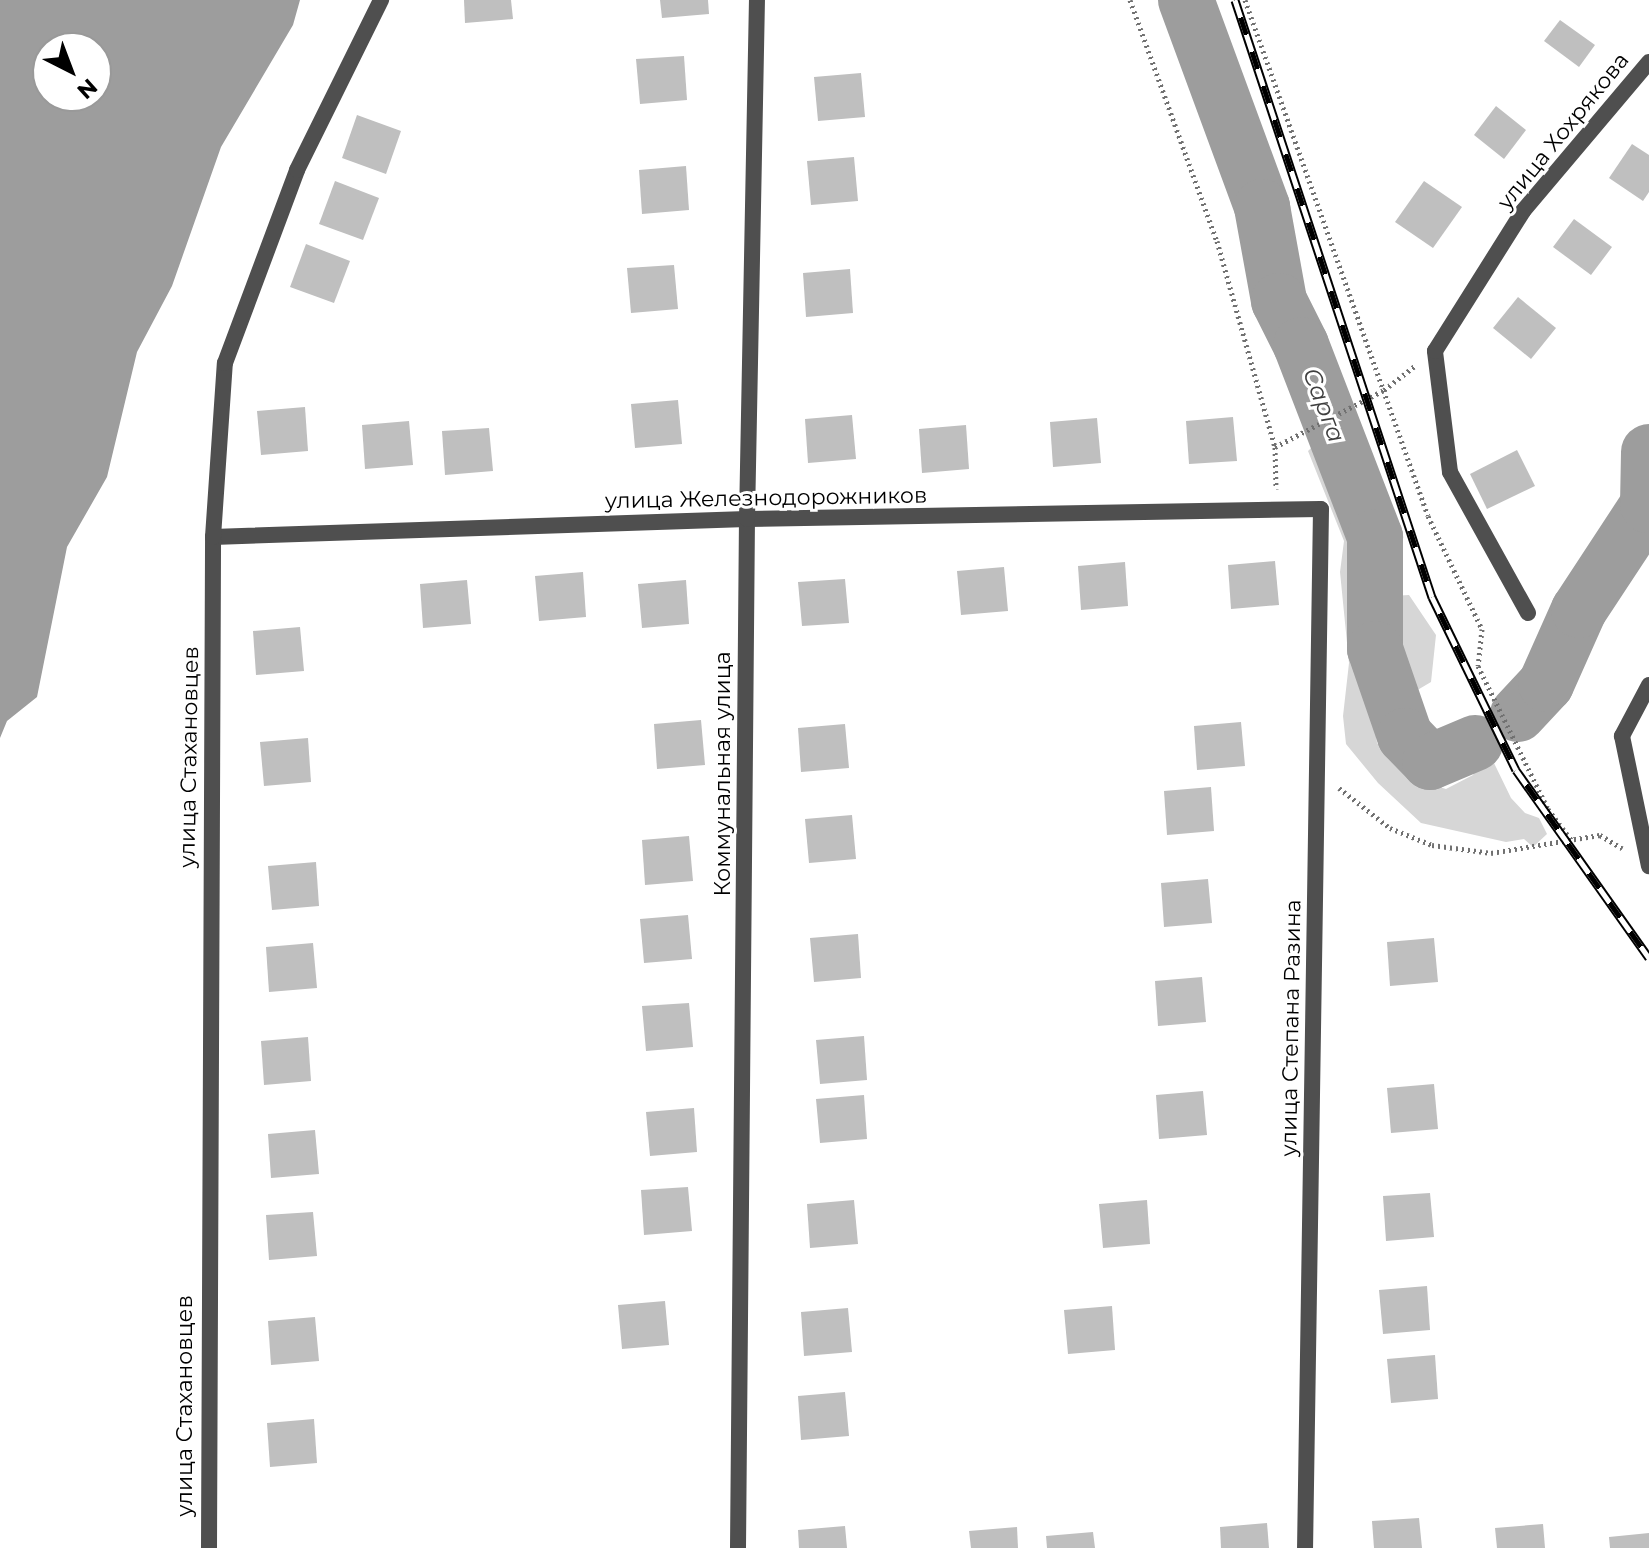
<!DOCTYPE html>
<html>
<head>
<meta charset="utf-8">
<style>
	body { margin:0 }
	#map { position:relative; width:1649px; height:1548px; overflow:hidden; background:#fff; font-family:Montserrat,sans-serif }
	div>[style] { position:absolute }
	.green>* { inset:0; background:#d6d6d6 }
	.water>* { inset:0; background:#9d9d9d }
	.river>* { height:56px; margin:-28px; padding:0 28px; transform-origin:28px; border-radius:28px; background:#9d9d9d }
	.building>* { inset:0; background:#bfbfbf }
	.path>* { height:5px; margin-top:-2.5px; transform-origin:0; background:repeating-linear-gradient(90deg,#717171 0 2px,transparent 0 6px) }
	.street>* { height:16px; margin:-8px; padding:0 8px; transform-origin:8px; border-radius:8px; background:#4f4f4f }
	.rail>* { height:9px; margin-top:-4.5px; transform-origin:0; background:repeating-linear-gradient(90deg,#fff 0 18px,#000 0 36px); box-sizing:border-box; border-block:2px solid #000 }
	span { translate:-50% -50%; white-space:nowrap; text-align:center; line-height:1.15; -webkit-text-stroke:6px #fff; paint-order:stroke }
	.street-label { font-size:22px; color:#000 }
	.water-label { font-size:24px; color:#3e3e3e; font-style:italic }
	.north { position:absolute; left:32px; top:32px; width:80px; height:80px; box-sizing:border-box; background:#fff; border:2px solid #999; border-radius:50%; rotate:138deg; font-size:22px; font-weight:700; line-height:32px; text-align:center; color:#000 }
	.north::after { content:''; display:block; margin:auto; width:28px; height:36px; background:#000; clip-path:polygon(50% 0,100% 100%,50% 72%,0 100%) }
</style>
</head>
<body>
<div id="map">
	<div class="green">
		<i style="clip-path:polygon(1333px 427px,1350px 432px,1352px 449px,1345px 469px,1356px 486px,1366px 491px,1376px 521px,1366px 543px,1367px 587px,1375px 597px,1409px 595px,1436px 635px,1431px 682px,1409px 695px,1406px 708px,1429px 751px,1412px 751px,1385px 721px,1375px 723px,1377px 743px,1426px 783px,1446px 789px,1473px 775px,1478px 763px,1494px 763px,1511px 798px,1525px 813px,1539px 818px,1547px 834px,1533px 847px,1524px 839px,1506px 842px,1421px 823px,1378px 783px,1346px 744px,1343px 716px,1349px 663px,1340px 572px,1344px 541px,1308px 451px)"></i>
	</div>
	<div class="water">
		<i style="clip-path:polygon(evenodd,0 0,300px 0,293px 25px,221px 147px,172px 286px,137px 352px,107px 477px,67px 547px,37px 697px,7px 721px,0 738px,0 0,48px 48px,96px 48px,96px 96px,48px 96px,48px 48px)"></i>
	</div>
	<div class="river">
		<i style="left:1186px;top:0;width:221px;rotate:69.8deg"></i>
		<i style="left:1262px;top:207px;width:96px;rotate:79.7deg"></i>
		<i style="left:1279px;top:301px;width:49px;rotate:63.4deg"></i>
		<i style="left:1301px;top:345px;width:206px;rotate:68.9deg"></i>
		<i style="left:1375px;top:537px;width:112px;rotate:90deg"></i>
		<i style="left:1375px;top:649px;width:92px;rotate:71deg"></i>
		<i style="left:1405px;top:736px;width:36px;rotate:46deg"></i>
		<i style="left:1430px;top:762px;width:49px;rotate:-22.9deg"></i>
		<i style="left:1518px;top:714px;width:41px;rotate:-47deg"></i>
		<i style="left:1546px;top:684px;width:81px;rotate:-66deg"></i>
		<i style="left:1579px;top:610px;width:126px;rotate:-56.7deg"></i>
		<i style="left:1648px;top:505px;width:53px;rotate:-88.9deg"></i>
	</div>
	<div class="building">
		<i style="clip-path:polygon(464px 0,511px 0,513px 19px,465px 23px)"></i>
		<i style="clip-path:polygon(660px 0,708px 0,709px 14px,662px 18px)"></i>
		<i style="clip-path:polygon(1560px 20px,1595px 45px,1579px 67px,1544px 41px)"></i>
		<i style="clip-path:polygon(684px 56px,687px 100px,640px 104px,636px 59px)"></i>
		<i style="clip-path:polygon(861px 73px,865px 117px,818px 121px,814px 77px)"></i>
		<i style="clip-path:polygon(1496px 106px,1526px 130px,1504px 159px,1474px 135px)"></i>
		<i style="clip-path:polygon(357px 115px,401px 131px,386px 174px,342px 158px)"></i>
		<i style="clip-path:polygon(1632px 144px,1649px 155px,1649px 192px,1643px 201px,1609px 178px)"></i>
		<i style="clip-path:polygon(854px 157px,858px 201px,811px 205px,807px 161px)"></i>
		<i style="clip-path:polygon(686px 166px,689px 210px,642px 214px,639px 170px)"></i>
		<i style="clip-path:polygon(335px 181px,379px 198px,363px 240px,319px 224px)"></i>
		<i style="clip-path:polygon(1424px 181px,1462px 207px,1433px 248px,1395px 222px)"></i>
		<i style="clip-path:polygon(1574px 219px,1612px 247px,1591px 275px,1553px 247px)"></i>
		<i style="clip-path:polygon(306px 244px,350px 261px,334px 303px,290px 287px)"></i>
		<i style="clip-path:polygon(674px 265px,678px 309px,631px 313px,627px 268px)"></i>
		<i style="clip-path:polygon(850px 269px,853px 313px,806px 317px,803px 273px)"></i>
		<i style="clip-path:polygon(1518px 297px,1556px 328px,1531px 359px,1493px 328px)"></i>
		<i style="clip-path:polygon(678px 400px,682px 444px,635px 448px,631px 404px)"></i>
		<i style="clip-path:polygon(305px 407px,308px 451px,261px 455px,257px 411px)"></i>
		<i style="clip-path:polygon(852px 415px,856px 459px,808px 463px,805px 419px)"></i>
		<i style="clip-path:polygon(1233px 417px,1237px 461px,1189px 464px,1186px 421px)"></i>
		<i style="clip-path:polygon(1097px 418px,1101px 463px,1053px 467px,1050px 422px)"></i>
		<i style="clip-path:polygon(409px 421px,413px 465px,365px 469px,362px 425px)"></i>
		<i style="clip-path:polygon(966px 425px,969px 469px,922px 473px,919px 429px)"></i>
		<i style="clip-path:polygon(489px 428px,493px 471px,445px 475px,442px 431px)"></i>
		<i style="clip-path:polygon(1517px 450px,1535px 486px,1487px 509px,1470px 474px)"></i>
		<i style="clip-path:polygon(1275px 561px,1279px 605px,1231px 609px,1228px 565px)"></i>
		<i style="clip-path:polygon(1125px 562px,1128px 606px,1081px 610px,1078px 566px)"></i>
		<i style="clip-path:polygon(1004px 567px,1008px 611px,961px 615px,957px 571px)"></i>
		<i style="clip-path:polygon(583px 572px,586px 617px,539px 621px,535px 576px)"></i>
		<i style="clip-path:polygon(845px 579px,849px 623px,802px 626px,798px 582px)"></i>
		<i style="clip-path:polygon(467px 580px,471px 624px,423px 628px,420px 584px)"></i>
		<i style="clip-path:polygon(686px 580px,689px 624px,642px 628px,638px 584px)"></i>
		<i style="clip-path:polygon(300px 627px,304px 671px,256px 675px,253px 631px)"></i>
		<i style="clip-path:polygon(701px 720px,705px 765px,657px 769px,654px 724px)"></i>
		<i style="clip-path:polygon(1241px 722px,1245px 766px,1197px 770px,1194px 726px)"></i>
		<i style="clip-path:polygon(845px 724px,849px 768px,801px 772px,798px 728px)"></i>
		<i style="clip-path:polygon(308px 738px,311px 782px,264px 786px,260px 742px)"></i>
		<i style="clip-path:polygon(1211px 787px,1214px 831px,1167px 835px,1164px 791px)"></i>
		<i style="clip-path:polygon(852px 815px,856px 859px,809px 863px,805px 819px)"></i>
		<i style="clip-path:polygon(689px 836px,693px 881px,645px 885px,642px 840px)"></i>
		<i style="clip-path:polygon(316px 862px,319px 906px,272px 910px,268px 866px)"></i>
		<i style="clip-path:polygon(1208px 879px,1212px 923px,1164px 927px,1161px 883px)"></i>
		<i style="clip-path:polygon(688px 915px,692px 959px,644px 963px,640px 919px)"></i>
		<i style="clip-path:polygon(858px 934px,861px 978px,814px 982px,810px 938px)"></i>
		<i style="clip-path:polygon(1434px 938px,1438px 982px,1390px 986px,1387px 942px)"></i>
		<i style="clip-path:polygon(313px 943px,317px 988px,269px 992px,266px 947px)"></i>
		<i style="clip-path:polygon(1202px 977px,1206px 1022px,1158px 1026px,1155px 981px)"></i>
		<i style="clip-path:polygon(689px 1003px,693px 1047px,646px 1051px,642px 1006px)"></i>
		<i style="clip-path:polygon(864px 1036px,867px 1080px,820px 1084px,816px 1040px)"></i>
		<i style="clip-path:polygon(308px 1037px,311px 1081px,264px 1085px,261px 1041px)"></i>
		<i style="clip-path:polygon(1434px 1084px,1438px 1129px,1391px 1133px,1387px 1088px)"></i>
		<i style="clip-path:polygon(1203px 1091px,1207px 1135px,1159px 1139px,1156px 1095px)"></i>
		<i style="clip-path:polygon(864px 1095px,867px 1139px,820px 1143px,816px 1099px)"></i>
		<i style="clip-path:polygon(694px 1108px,697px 1152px,650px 1156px,646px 1112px)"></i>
		<i style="clip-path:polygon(315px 1130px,319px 1174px,271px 1178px,268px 1134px)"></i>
		<i style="clip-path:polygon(688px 1187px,692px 1231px,644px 1235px,641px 1190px)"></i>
		<i style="clip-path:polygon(1430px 1193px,1434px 1237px,1386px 1241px,1383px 1196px)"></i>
		<i style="clip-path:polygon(854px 1200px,858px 1244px,810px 1248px,807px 1204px)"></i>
		<i style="clip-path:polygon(1147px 1200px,1150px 1244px,1103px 1248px,1099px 1204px)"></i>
		<i style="clip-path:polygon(313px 1212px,317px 1256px,269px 1260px,266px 1215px)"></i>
		<i style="clip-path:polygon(1427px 1286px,1430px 1330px,1383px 1334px,1379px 1290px)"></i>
		<i style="clip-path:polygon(665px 1301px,669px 1345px,622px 1349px,618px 1305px)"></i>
		<i style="clip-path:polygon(1112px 1306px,1115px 1350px,1068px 1354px,1064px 1310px)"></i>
		<i style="clip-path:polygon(848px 1308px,852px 1352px,804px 1356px,801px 1312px)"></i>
		<i style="clip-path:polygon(315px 1317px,319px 1361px,271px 1365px,268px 1321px)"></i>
		<i style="clip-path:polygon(1435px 1355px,1438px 1399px,1391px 1403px,1387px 1359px)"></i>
		<i style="clip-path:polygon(845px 1392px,849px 1436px,801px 1440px,798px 1396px)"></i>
		<i style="clip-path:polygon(314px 1419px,317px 1463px,270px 1467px,267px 1423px)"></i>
		<i style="clip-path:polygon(1419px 1518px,1422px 1548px,1374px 1548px,1372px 1521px)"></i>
		<i style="clip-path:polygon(1267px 1523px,1269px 1548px,1221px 1548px,1220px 1527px)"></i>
		<i style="clip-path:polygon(1543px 1524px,1545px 1548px,1497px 1548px,1495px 1528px)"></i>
		<i style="clip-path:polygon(845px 1526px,847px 1548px,799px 1548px,798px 1530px)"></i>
		<i style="clip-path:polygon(1017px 1527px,1018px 1548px,971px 1548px,969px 1531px)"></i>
		<i style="clip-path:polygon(1093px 1532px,1095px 1548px,1047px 1548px,1046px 1536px)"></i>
		<i style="clip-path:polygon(1649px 1533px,1649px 1548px,1610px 1548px,1609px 1537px)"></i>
	</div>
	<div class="path">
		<i style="left:1130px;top:0;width:256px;rotate:70.2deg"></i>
		<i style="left:1217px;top:241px;width:214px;rotate:74.3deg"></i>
		<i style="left:1275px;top:447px;width:42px;rotate:88.6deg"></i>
		<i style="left:1245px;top:0;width:547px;rotate:70.47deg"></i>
		<i style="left:1428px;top:516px;width:125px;rotate:64.5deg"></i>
		<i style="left:1482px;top:629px;width:37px;rotate:96deg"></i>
		<i style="left:1478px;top:666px;width:159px;rotate:63.9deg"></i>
		<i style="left:1548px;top:809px;width:39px;rotate:53deg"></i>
		<i style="left:1275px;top:447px;width:123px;rotate:-27.6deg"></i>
		<i style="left:1384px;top:390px;width:39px;rotate:-38deg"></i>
		<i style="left:1339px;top:788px;width:65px;rotate:38.1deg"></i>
		<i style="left:1390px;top:828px;width:45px;rotate:22deg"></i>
		<i style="left:1432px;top:845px;width:60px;rotate:7.7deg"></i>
		<i style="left:1491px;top:853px;width:110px;rotate:-9.4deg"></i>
		<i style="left:1600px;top:835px;width:26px;rotate:31deg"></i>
	</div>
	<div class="street">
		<i style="left:213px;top:537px;width:534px;rotate:-1.93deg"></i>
		<i style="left:747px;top:519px;width:574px;rotate:-1deg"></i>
		<i style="left:1321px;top:509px;width:1039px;rotate:90.88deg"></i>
		<i style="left:1528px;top:613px;width:161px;rotate:-119deg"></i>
		<i style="left:1450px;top:472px;width:122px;rotate:-97.1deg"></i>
		<i style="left:1435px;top:351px;width:165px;rotate:-57.8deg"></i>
		<i style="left:1523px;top:211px;width:195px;rotate:-49.8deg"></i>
		<i style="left:1649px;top:685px;width:58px;rotate:117.9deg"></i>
		<i style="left:1622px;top:736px;width:133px;rotate:78.3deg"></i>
		<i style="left:209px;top:1548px;width:1011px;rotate:-89.77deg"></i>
		<i style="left:213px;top:537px;width:174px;rotate:-86.1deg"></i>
		<i style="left:225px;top:363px;width:206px;rotate:-69.5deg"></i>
		<i style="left:297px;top:170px;width:190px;rotate:-63.7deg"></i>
		<i style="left:738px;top:1548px;width:1029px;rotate:-89.5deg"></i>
		<i style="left:747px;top:519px;width:519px;rotate:-88.9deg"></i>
	</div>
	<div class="rail">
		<i style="left:1235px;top:0;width:629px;rotate:71.74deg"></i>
		<i style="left:1432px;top:597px;width:192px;rotate:64.1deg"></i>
		<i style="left:1516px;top:770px;width:230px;rotate:54.7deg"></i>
	</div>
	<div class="street-label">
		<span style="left:1563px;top:131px;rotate:-51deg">улица Хохрякова</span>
		<span style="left:766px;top:498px;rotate:-1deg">улица Железнодорожников</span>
		<span style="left:189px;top:757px;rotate:-89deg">улица Стахановцев</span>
		<span style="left:723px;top:774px;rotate:-90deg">Коммунальная улица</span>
		<span style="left:1291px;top:1028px;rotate:-89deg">улица Степана Разина</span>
		<span style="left:185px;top:1406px;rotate:-90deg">улица Стахановцев</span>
	</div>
	<div class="water-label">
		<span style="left:1324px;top:405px;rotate:69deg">Сарга</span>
	</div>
	<div class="north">N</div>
</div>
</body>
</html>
